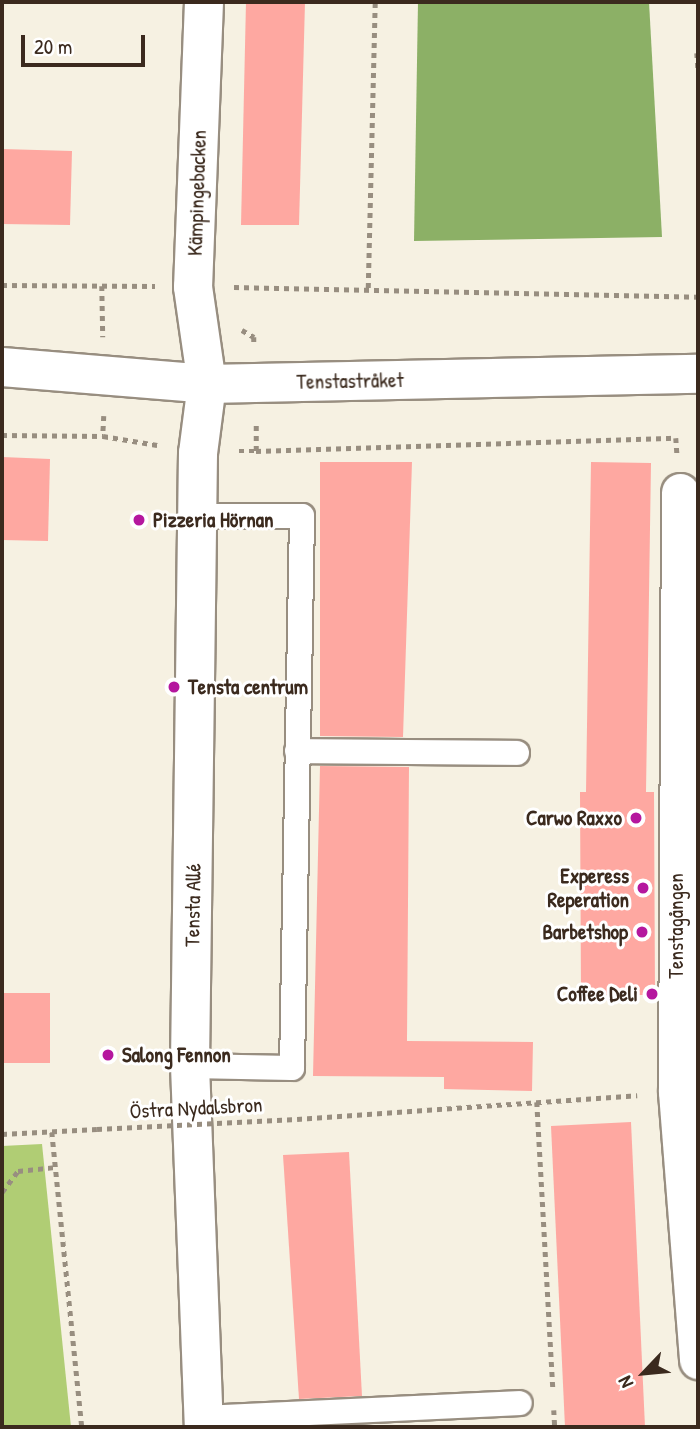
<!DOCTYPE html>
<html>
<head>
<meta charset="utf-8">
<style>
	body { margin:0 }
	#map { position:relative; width:700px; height:1429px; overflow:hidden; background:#f6f1e2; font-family:"Patrick Hand",sans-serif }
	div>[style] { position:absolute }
	.green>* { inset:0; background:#b0cd74 }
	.forest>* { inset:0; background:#8cb066 }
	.building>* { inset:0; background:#fea8a1 }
	.path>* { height:4.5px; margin-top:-2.25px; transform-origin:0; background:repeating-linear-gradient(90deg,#988e80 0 5px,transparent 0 10px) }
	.roads { filter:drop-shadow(2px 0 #988e80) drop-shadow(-2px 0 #988e80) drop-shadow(0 2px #988e80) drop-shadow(0 -2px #988e80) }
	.service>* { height:24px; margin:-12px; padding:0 12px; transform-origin:12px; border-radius:12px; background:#fff }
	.pedestrian>* { height:37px; margin:-18.5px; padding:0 18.5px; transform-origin:18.5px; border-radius:18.5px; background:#fff }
	.minor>* { height:38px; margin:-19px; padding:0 19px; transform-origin:19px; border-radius:19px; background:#fff }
	.tertiary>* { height:38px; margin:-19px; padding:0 19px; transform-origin:19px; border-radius:19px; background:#fff }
	.path-bridge>* { height:4.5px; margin-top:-2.25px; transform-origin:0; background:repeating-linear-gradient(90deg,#988e80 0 5px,transparent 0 10px) }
	.dots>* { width:19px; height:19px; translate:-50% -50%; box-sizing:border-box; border:4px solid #fff; border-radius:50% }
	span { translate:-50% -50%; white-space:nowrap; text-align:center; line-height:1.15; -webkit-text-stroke:6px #fff; paint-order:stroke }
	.street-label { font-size:21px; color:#3b2a1e }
	.poi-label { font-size:21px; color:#3b2a1e; font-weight:700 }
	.left { translate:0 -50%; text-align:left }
	.right { translate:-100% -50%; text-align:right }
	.frame { position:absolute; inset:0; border:4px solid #3b2a1e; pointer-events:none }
	.north { position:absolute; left:609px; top:1338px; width:70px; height:70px; -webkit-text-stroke:5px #fff; paint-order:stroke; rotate:244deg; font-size:19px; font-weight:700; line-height:28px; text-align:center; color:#3b2a1e }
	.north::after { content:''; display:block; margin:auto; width:24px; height:32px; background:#3b2a1e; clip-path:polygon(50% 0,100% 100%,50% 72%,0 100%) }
	.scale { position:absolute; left:21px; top:35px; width:124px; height:32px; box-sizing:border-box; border:4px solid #3b2a1e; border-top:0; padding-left:9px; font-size:21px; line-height:24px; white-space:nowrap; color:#3b2a1e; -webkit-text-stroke:5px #fff; paint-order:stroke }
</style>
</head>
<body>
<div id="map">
	<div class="green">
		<i style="clip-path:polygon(42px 1144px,71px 1427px,2px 1427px,2px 1146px)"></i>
	</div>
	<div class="forest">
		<i style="clip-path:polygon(418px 2px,649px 2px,662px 237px,414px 241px)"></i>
	</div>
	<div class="building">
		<i style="clip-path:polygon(246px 2px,305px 2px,299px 225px,241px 225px)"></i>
		<i style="clip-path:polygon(2px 149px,72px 151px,70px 225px,2px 224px)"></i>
		<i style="clip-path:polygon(2px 457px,50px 459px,48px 541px,2px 540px)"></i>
		<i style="clip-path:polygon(320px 462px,412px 462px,403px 737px,320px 736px)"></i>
		<i style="clip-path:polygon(591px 462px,651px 463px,646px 792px,654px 792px,655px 995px,581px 995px,580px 792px,586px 792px)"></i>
		<i style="clip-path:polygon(320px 766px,409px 767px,407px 1041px,533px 1042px,532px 1091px,444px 1089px,444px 1077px,313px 1076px)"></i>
		<i style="clip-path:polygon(2px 993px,50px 993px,50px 1063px,2px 1063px)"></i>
		<i style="clip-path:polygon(631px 1122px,645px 1427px,565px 1427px,551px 1126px)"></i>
		<i style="clip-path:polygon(349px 1152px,362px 1396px,299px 1399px,283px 1155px)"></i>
	</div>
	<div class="path">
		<i style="left:697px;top:53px;width:15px;rotate:86deg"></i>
		<i style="left:2px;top:285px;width:153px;rotate:0.4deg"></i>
		<i style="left:102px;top:286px;width:51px;rotate:88.9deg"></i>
		<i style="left:234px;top:287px;width:464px;rotate:1.2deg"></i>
		<i style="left:368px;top:288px;width:286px;rotate:-88.6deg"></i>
		<i style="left:242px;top:330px;width:14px;rotate:30deg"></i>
		<i style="left:254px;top:337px;width:5px;rotate:90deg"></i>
		<i style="left:104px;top:416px;width:20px;rotate:93deg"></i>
		<i style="left:103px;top:436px;width:55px;rotate:9.5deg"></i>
		<i style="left:2px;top:435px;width:101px;rotate:0.6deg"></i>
		<i style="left:239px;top:451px;width:17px"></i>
		<i style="left:256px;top:451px;width:27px;rotate:-90deg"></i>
		<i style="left:256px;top:451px;width:420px;rotate:-1.8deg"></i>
		<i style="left:676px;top:438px;width:15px;rotate:86deg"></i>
		<i style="left:537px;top:1102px;width:289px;rotate:86.8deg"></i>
		<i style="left:297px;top:1119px;width:341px;rotate:-4deg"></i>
		<i style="left:52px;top:1132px;width:297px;rotate:84.2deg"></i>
		<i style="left:2px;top:1134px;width:95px;rotate:-3deg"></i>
		<i style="left:2px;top:1192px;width:26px;rotate:-53deg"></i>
		<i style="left:18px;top:1171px;width:37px;rotate:-6deg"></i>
		<i style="left:554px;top:1410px;width:17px;rotate:87deg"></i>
	</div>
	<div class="roads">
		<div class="service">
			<i style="left:297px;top:751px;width:220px;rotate:0.5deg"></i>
			<i style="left:190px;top:1066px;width:102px;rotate:1.1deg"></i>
			<i style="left:292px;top:1068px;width:552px;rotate:-88.96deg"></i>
			<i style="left:302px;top:516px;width:103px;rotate:180deg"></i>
			<i style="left:204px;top:1418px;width:316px;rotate:-2.7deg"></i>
		</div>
		<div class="pedestrian">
			<i style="left:680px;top:492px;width:600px;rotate:90.29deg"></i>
			<i style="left:677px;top:1092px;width:269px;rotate:85.5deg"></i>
		</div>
		<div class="minor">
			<i style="left:204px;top:2px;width:285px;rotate:92.2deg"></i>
			<i style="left:193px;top:287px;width:98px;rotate:81.8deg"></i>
			<i style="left:207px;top:384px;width:70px;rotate:97.4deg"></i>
			<i style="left:198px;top:453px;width:613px;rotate:90.75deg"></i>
			<i style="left:190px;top:1066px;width:361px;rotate:87.8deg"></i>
		</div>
		<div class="tertiary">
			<i style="left:2px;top:367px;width:206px;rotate:4.7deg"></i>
			<i style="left:207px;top:384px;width:491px;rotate:-1.2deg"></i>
		</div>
	</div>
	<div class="path-bridge">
		<i style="left:97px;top:1129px;width:200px;rotate:-2.9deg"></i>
	</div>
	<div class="dots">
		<i style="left:139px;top:520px;background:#b5179e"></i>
		<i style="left:174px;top:687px;background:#b5179e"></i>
		<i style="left:636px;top:818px;background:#b5179e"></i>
		<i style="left:643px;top:888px;background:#b5179e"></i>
		<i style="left:642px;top:932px;background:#b5179e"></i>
		<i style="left:652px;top:994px;background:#b5179e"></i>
		<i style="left:108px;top:1055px;background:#b5179e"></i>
	</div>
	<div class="street-label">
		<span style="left:197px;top:193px;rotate:-88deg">Kämpingebacken</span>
		<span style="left:350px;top:381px;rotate:-1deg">Tenstastråket</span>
		<span style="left:193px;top:905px;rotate:-89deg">Tensta Allé</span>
		<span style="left:676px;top:926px;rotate:-90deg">Tenstagången</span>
		<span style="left:196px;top:1108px;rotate:-3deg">Östra Nydalsbron</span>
	</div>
	<div class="poi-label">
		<span class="left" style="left:153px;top:520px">Pizzeria Hörnan</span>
		<span class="left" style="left:188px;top:687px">Tensta centrum</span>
		<span class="right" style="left:622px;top:818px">Carwo Raxxo</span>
		<span class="right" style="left:629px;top:888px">Experess<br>Reperation</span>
		<span class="right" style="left:628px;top:932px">Barbetshop</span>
		<span class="right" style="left:638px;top:994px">Coffee Deli</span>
		<span class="left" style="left:122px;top:1055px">Salong Fennon</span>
	</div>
	<div class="frame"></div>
	<div class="north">N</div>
	<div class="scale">20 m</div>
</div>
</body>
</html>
